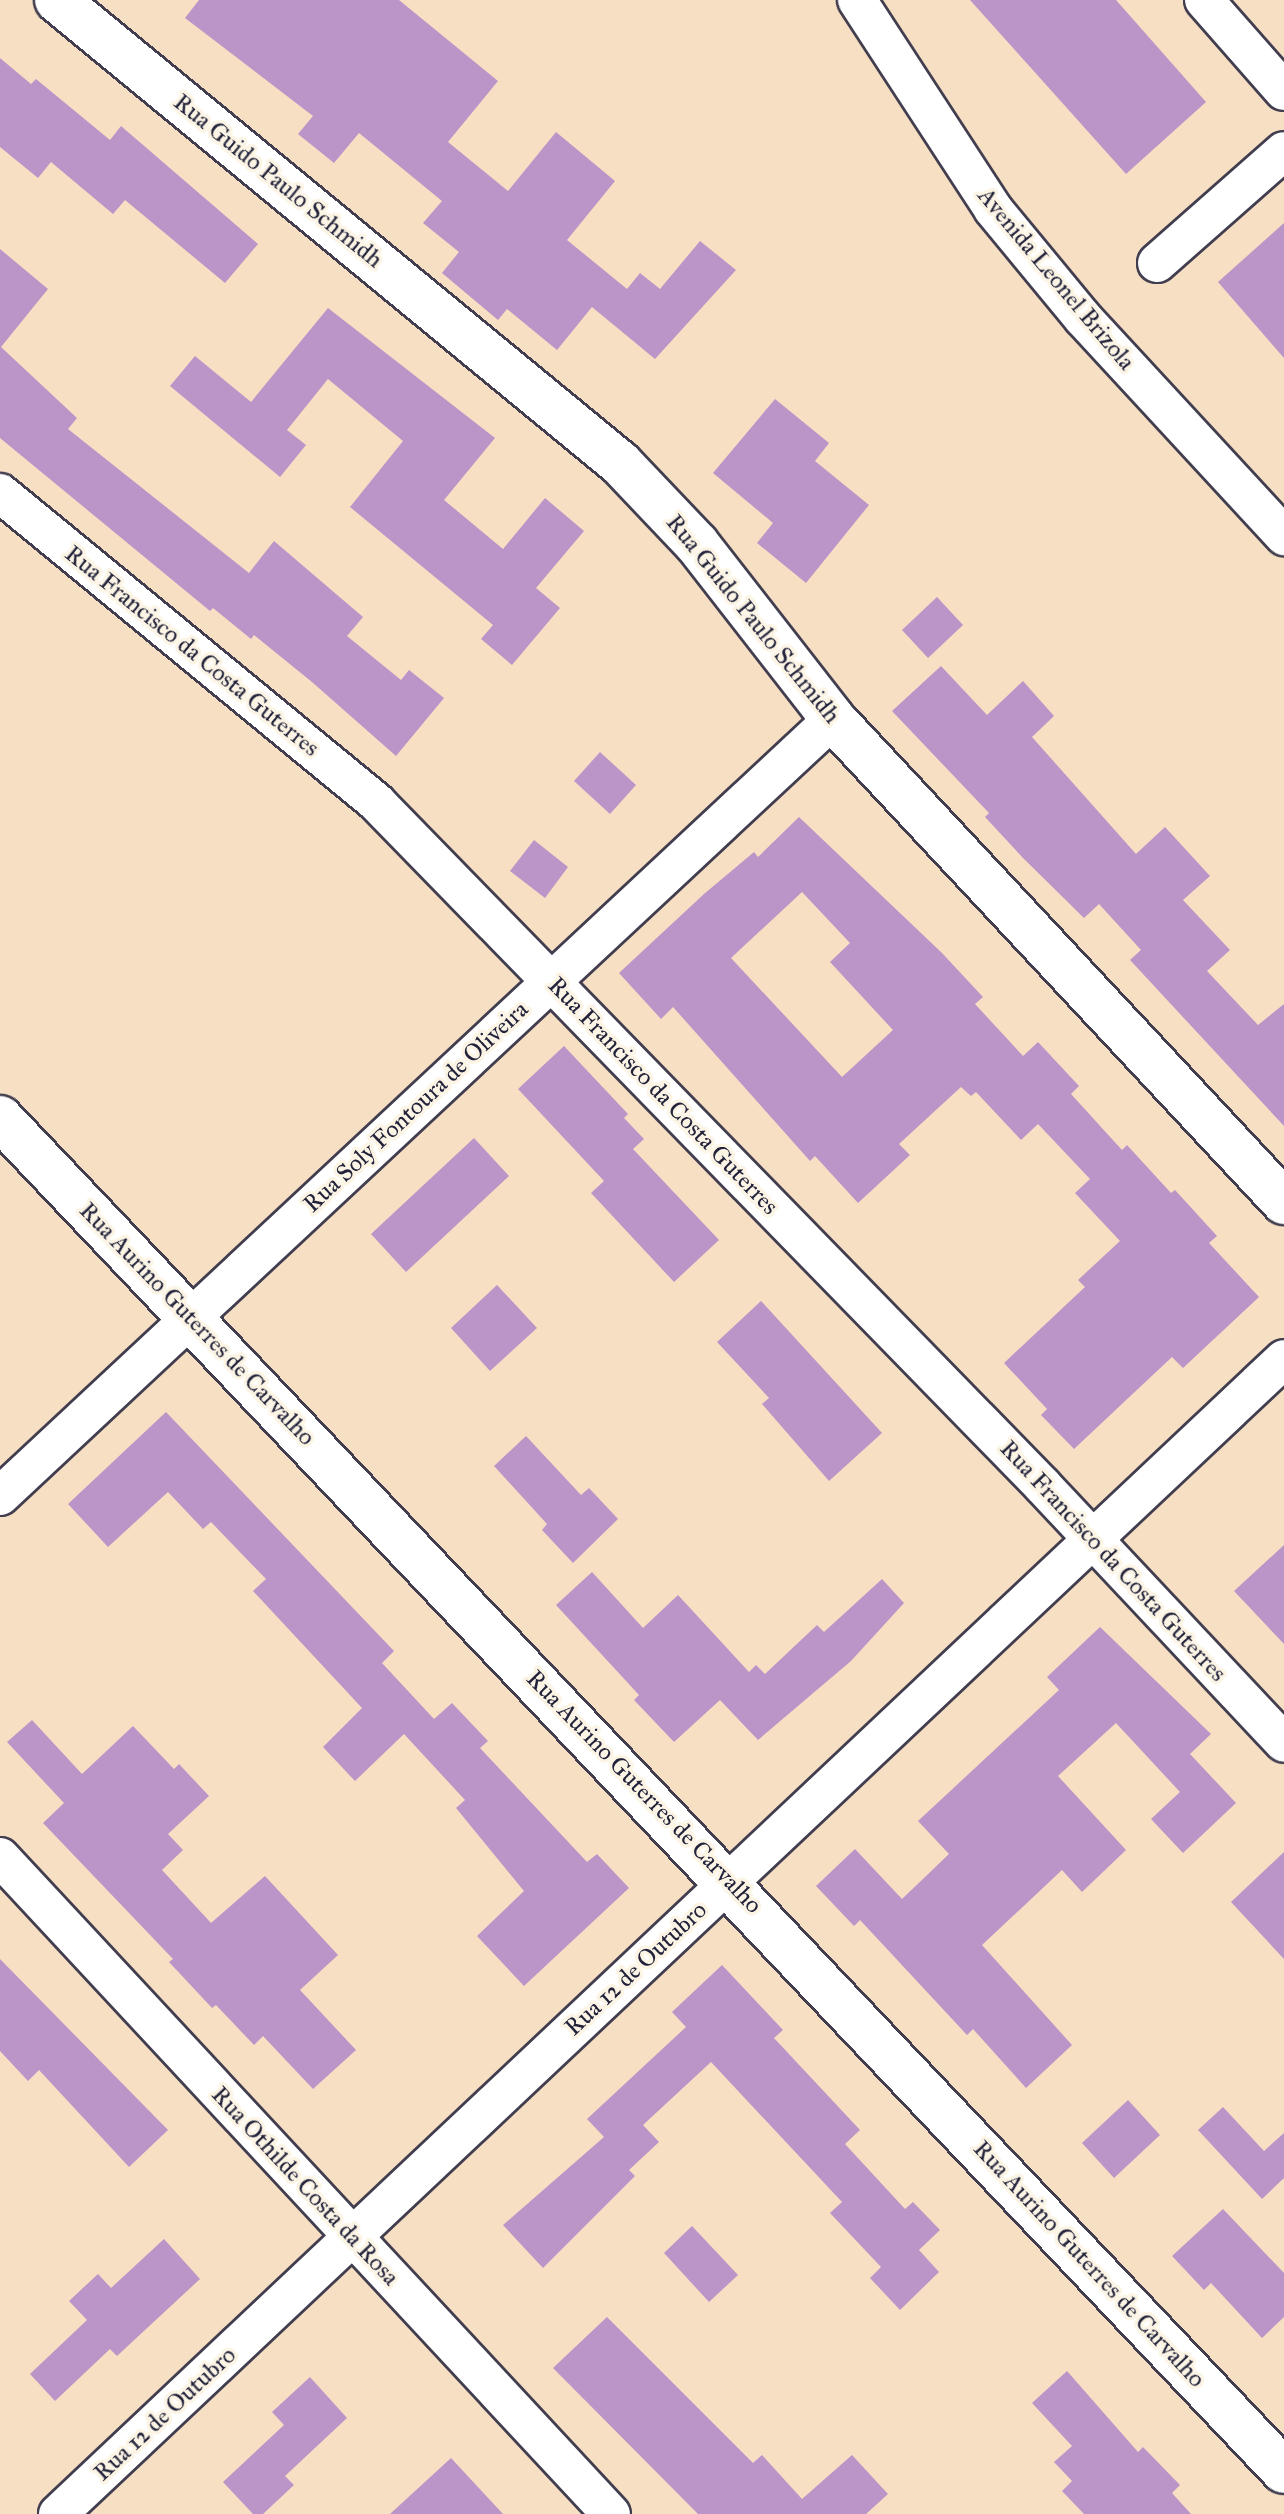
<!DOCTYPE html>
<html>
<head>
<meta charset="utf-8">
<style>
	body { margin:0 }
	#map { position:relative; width:1284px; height:2514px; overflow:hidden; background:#f6dfc3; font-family:"IM FELL Great Primer",serif }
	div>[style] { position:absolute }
	.building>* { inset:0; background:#bc95c8 }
	.roads { filter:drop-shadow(2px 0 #423e4f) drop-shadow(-2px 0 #423e4f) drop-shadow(0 2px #423e4f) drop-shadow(0 -2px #423e4f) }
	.minor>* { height:38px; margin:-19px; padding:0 19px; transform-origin:19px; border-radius:19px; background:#fff }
	.tertiary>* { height:44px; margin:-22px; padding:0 22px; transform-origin:22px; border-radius:22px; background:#fff }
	span { translate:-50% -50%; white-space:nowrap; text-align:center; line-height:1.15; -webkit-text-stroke:7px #fcf5e5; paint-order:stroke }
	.street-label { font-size:24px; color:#22223b }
</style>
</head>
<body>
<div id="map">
	<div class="building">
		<i style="clip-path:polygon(199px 0,399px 0,498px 81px,448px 142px,508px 191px,556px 132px,615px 181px,567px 240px,627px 289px,640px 273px,660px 289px,700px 241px,736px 270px,655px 359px,592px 307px,557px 350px,507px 309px,498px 320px,442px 273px,459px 252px,423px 223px,442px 201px,359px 133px,334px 163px,298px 134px,313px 116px,185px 18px)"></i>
		<i style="clip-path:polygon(970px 0,1116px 0,1206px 102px,1126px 174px)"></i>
		<i style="clip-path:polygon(0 58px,31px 84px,36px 79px,110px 140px,121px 126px,258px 244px,225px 283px,125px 200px,113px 214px,51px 162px,38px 178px,0 147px)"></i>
		<i style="clip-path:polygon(1284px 223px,1284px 358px,1218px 282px)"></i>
		<i style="clip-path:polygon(0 249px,48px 289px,1px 347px,77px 418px,68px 429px,249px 573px,274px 541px,363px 617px,347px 636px,401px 680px,409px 670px,444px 698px,396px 756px,312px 682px,254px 635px,251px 639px,213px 608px,210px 611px,0 438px)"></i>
		<i style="clip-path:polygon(328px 308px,495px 438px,444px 500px,503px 549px,545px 498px,584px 531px,536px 588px,560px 608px,512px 665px,481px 639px,493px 625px,350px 507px,403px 441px,328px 379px,287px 430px,306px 445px,280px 477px,170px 386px,195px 356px,251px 402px)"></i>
		<i style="clip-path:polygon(775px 399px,829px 443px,815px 461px,869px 505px,806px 583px,757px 543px,773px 523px,713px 473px)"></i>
		<i style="clip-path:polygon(937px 597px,963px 625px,928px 658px,902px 630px)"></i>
		<i style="clip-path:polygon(941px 666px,987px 715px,1023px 681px,1054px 716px,1032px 737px,1136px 854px,1165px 827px,1210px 876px,1183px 900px,1230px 950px,1207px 971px,1258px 1025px,1284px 1004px,1284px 1126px,1130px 960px,1141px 950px,1099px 904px,1084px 918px,1023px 858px,985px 817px,989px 813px,892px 711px)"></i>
		<i style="clip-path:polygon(600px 752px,636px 785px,610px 814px,574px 781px)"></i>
		<i style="clip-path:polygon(evenodd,799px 817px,942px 953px,983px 997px,975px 1004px,1023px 1056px,1038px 1042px,1079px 1086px,1071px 1094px,1122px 1150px,1127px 1145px,1171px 1193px,1175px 1190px,1217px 1236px,1209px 1243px,1259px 1297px,1183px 1368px,1172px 1357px,1074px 1449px,1041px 1415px,1047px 1409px,1004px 1363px,1085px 1287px,1078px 1280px,1120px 1241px,1075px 1193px,1090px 1179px,1038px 1124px,1021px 1140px,976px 1092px,971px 1096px,961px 1087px,899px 1144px,910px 1155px,858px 1203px,815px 1156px,810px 1161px,673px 1007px,661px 1019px,619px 973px,704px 894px,754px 852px,758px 857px,799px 817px,802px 892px,850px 943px,830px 962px,893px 1030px,842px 1077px,731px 958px,802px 892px)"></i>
		<i style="clip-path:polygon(534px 840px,568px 867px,545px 898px,510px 871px)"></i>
		<i style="clip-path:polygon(564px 1046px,628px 1114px,624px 1118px,644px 1139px,633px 1149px,719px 1240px,674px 1282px,591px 1193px,604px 1181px,518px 1089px)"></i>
		<i style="clip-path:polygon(474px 1138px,509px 1176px,406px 1272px,371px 1234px)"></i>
		<i style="clip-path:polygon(497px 1285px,537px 1328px,490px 1371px,451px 1328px)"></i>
		<i style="clip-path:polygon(761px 1301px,882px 1433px,829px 1481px,762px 1404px,769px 1398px,717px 1342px)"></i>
		<i style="clip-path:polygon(166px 1412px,394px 1651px,382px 1663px,434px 1719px,452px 1703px,488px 1741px,480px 1748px,587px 1862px,597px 1854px,629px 1888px,524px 1986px,477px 1936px,524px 1891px,456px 1808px,465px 1800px,404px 1734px,355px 1781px,323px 1747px,362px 1708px,253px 1591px,266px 1579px,211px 1522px,203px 1529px,168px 1492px,108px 1547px,68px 1504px)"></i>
		<i style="clip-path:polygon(526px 1436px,581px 1495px,589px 1488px,618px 1519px,573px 1563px,542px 1530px,547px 1524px,494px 1466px)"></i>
		<i style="clip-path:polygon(1284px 1545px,1284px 1644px,1234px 1591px)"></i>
		<i style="clip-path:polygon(592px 1572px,643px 1628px,678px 1595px,749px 1672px,756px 1665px,765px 1674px,817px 1625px,824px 1632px,882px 1579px,904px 1603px,851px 1661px,758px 1740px,720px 1700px,674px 1742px,634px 1700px,639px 1695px,556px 1605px)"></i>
		<i style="clip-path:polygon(1100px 1627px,1211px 1734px,1190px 1754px,1236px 1803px,1183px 1853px,1151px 1819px,1180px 1792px,1116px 1723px,1058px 1776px,1126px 1850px,1082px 1892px,1062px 1870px,982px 1945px,1072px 2045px,1026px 2088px,973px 2029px,967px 2035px,860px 1920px,854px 1926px,816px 1886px,855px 1849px,902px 1899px,949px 1854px,918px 1821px,1059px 1690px,1047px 1677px)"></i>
		<i style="clip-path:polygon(32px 1720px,82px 1774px,133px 1726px,174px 1769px,179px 1764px,209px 1796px,168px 1834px,183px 1850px,162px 1870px,211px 1923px,265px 1876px,338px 1955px,300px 1990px,356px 2050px,313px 2089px,263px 2036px,254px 2045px,216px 2005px,212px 2008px,169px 1962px,173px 1959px,43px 1823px,64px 1803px,7px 1742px)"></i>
		<i style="clip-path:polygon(1284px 1852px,1284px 1959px,1231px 1902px)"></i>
		<i style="clip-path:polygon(0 1959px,168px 2130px,129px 2167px,39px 2070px,28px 2081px,0 2051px)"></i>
		<i style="clip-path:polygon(722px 1965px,783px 2030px,774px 2038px,860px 2130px,845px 2144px,905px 2209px,913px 2202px,940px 2230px,919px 2250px,939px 2272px,900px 2310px,870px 2278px,881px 2267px,830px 2213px,842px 2202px,711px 2062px,643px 2125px,659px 2142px,629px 2170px,635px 2176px,543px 2268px,503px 2225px,604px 2137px,587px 2119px,686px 2027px,672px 2012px)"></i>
		<i style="clip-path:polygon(1128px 2100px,1160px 2135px,1114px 2178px,1082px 2143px)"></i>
		<i style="clip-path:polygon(1223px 2107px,1264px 2151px,1284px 2133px,1284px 2178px,1262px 2199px,1198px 2130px)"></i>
		<i style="clip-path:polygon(1223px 2209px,1284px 2273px,1284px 2317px,1262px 2338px,1211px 2283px,1204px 2290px,1172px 2256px)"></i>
		<i style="clip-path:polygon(692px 2226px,738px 2275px,709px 2302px,664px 2253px)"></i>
		<i style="clip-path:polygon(164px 2239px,200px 2279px,117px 2356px,110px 2349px,55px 2401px,30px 2374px,87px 2320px,69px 2301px,98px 2274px,111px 2288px)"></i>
		<i style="clip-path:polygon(607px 2317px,753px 2463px,762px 2455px,802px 2499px,852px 2455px,888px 2494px,866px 2514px,698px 2514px,553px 2368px)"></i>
		<i style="clip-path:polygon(1067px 2371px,1138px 2452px,1143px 2447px,1180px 2485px,1172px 2493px,1191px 2514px,1084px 2514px,1062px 2491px,1072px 2481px,1054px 2462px,1072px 2446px,1032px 2403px)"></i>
		<i style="clip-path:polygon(310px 2377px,347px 2418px,285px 2476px,294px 2485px,263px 2514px,253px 2514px,223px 2482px,284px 2425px,272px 2412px)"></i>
		<i style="clip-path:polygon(451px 2458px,503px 2514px,390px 2514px)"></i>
	</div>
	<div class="roads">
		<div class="minor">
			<i style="left:857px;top:0;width:249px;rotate:56.9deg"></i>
			<i style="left:993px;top:209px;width:141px;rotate:50.5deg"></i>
			<i style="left:1083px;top:318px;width:297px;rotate:47.3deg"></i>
			<i style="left:1204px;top:0;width:121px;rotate:48.7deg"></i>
			<i style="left:1157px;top:263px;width:169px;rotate:-41.4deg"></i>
			<i style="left:0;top:493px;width:488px;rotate:39.4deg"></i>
			<i style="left:377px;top:803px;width:954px;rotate:45.72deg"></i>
			<i style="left:1043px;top:1486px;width:352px;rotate:46.8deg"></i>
			<i style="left:0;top:1496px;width:1139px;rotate:-43.01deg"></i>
			<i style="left:0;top:1857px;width:897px;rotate:47.08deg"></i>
			<i style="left:58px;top:2514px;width:1684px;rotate:-43.29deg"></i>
		</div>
		<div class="tertiary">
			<i style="left:57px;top:0;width:730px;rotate:39.44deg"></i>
			<i style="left:621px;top:464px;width:110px;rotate:46.5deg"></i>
			<i style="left:697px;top:544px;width:222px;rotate:52.1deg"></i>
			<i style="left:833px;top:719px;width:661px;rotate:46.96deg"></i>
			<i style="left:0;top:1118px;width:1865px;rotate:46.5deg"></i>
		</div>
	</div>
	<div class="street-label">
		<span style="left:278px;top:181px;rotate:39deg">Rua Guido Paulo Schmidh</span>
		<span style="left:1056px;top:279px;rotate:50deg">Avenida Leonel Brizola</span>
		<span style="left:753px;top:619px;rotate:51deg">Rua Guido Paulo Schmidh</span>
		<span style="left:192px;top:651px;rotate:39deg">Rua Francisco da Costa Guterres</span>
		<span style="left:663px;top:1096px;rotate:46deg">Rua Francisco da Costa Guterres</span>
		<span style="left:416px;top:1107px;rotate:-43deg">Rua Soly Fontoura de Oliveira</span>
		<span style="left:197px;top:1324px;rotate:46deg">Rua Aurino Guterres de Carvalho</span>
		<span style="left:1113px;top:1561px;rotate:47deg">Rua Francisco da Costa Guterres</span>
		<span style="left:644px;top:1792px;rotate:46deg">Rua Aurino Guterres de Carvalho</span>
		<span style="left:636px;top:1969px;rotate:-43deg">Rua 12 de Outubro</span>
		<span style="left:305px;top:2186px;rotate:47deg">Rua Othilde Costa da Rosa</span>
		<span style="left:1089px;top:2264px;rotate:47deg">Rua Aurino Guterres de Carvalho</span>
		<span style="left:165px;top:2414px;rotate:-43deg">Rua 12 de Outubro</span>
	</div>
</div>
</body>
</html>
